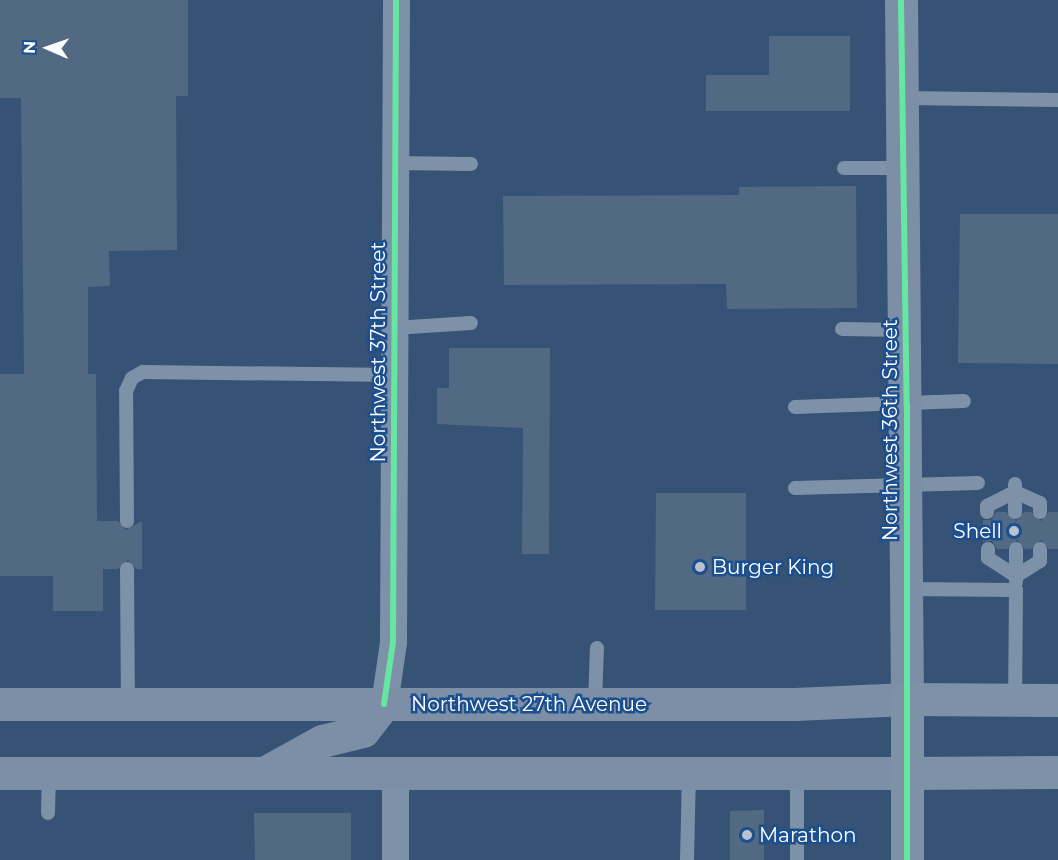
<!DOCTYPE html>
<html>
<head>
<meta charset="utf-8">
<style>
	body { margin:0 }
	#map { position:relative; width:1058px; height:860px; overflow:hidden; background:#365274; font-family:Montserrat,sans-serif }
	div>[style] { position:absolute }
	.building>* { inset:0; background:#526984 }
	.lane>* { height:14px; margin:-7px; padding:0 7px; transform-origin:7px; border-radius:7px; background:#7d92a8 }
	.street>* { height:27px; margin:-13.5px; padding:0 13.5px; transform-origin:13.5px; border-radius:13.5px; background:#7d92a8 }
	.primary>* { height:33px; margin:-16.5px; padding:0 16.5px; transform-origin:16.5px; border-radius:16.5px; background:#7d8ea7 }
	.highway>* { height:33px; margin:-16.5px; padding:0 16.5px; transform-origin:16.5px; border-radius:16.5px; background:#7e92a7 }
	.cycleway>* { height:6px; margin:-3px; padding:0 3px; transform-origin:3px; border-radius:3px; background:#66e7a1 }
	.dots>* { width:16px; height:16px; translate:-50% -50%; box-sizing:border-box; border:3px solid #1b4f8f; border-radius:50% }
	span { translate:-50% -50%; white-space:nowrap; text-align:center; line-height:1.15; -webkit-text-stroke:5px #1b4f8f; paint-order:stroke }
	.street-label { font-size:20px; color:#fff }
	.poi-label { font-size:20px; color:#fff }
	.right { translate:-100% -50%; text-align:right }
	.left { translate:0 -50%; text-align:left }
	.north { position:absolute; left:18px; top:18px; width:60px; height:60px; -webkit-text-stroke:4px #1b4f8f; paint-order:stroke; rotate:272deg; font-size:16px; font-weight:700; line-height:24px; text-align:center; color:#fff }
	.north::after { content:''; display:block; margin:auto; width:21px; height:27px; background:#fff; clip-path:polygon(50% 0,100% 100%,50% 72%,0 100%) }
</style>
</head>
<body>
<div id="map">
	<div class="building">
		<i style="clip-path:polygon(0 0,188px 0,188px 96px,176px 96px,177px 250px,109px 251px,110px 286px,88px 287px,88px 374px,96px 374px,97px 521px,118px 521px,126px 530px,142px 521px,142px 569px,136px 569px,128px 560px,118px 569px,103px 569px,103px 611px,53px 611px,53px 576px,0 576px,0 374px,24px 374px,21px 98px,0 98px)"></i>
		<i style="clip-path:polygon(769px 36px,850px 36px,850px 111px,706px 111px,706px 75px,769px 75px)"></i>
		<i style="clip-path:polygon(856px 186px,857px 308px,727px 309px,726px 284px,504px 285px,503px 196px,739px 195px,739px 187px)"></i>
		<i style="clip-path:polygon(960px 214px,1058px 214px,1058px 364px,958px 363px)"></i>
		<i style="clip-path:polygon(449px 348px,550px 348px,549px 554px,522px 554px,523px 428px,437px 424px,437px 388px,449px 388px)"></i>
		<i style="clip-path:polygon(656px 493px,746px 493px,746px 610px,655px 610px)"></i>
		<i style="clip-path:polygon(996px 512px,1006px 512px,1016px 521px,1024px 512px,1031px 512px,1041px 521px,1049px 512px,1058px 512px,1058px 549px,1049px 549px,1041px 540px,1031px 549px,1025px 549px,1017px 540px,1007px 549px,997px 549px,992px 541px,983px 542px,983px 520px,991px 520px)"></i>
		<i style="clip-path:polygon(764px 810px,764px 860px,730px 860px,730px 811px)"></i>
		<i style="clip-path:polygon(254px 813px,351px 813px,351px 860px,255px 860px)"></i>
	</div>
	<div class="lane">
		<i style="left:903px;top:98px;width:155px;rotate:0.7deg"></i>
		<i style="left:394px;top:163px;width:77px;rotate:0.7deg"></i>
		<i style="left:844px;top:168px;width:58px"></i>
		<i style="left:394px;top:328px;width:77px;rotate:-3.7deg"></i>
		<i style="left:842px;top:329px;width:62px;rotate:0.9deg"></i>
		<i style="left:795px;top:407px;width:169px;rotate:-2deg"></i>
		<i style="left:1015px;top:484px;width:28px;rotate:90deg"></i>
		<i style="left:795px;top:488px;width:183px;rotate:-1.6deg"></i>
		<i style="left:987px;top:512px;width:6px;rotate:-90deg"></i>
		<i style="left:987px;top:506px;width:31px;rotate:-27deg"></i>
		<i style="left:1015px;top:492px;width:27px;rotate:24deg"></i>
		<i style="left:1040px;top:503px;width:9px;rotate:90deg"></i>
		<i style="left:127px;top:521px;width:130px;rotate:-90.4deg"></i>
		<i style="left:126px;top:391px;width:14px;rotate:-65deg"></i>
		<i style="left:132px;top:378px;width:13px;rotate:-29deg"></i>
		<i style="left:143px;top:372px;width:251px;rotate:0.7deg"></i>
		<i style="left:988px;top:549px;width:9px;rotate:90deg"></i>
		<i style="left:988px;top:558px;width:33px;rotate:33deg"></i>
		<i style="left:1016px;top:576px;width:28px;rotate:-32deg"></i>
		<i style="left:1040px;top:561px;width:12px;rotate:-90deg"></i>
		<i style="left:1016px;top:549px;width:33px;rotate:90deg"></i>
		<i style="left:127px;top:569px;width:136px;rotate:89.6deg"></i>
		<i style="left:907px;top:589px;width:109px;rotate:0.5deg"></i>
		<i style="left:1016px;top:590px;width:109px;rotate:90.5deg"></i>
		<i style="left:595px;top:704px;width:56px;rotate:-88deg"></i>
		<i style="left:797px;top:773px;width:87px;rotate:90deg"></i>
		<i style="left:48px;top:813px;width:40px;rotate:-88.6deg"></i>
		<i style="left:687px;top:860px;width:87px;rotate:-88.7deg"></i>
	</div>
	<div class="street">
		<i style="left:384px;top:704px;width:63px;rotate:-81.7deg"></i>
		<i style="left:393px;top:642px;width:642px;rotate:-89.73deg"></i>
		<i style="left:395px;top:860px;width:87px;rotate:-90deg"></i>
	</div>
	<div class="primary">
		<i style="left:0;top:704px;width:795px"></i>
		<i style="left:795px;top:704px;width:112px;rotate:-2.6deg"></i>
		<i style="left:907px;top:699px;width:699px;rotate:-90.49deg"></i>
		<i style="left:266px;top:772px;width:64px;rotate:-29deg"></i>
		<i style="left:322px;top:741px;width:42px;rotate:-13.7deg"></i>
		<i style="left:363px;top:731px;width:34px;rotate:-52deg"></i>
		<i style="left:0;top:773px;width:907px"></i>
	</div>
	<div class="highway">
		<i style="left:907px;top:773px;width:151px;rotate:-0.4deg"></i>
		<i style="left:907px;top:860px;width:161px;rotate:-90deg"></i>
		<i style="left:907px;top:699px;width:151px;rotate:0.4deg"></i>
	</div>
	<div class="cycleway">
		<i style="left:901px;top:0;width:405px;rotate:89.2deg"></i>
		<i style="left:907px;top:405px;width:455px;rotate:90deg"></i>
		<i style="left:384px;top:704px;width:63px;rotate:-81.7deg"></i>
		<i style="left:393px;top:642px;width:642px;rotate:-89.73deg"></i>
	</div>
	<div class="dots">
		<i style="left:1014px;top:531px;background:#b9c2ce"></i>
		<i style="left:700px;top:567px;background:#b9c2ce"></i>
		<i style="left:747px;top:835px;background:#b9c2ce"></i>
	</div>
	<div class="street-label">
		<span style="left:378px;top:352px;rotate:-90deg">Northwest 37th Street</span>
		<span style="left:890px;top:430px;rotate:-90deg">Northwest 36th Street</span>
		<span style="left:529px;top:704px">Northwest 27th Avenue</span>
	</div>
	<div class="poi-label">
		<span class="right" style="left:1002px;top:531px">Shell</span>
		<span class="left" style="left:712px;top:567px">Burger King</span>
		<span class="left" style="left:759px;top:835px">Marathon</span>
	</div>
	<div class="north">N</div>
</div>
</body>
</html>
